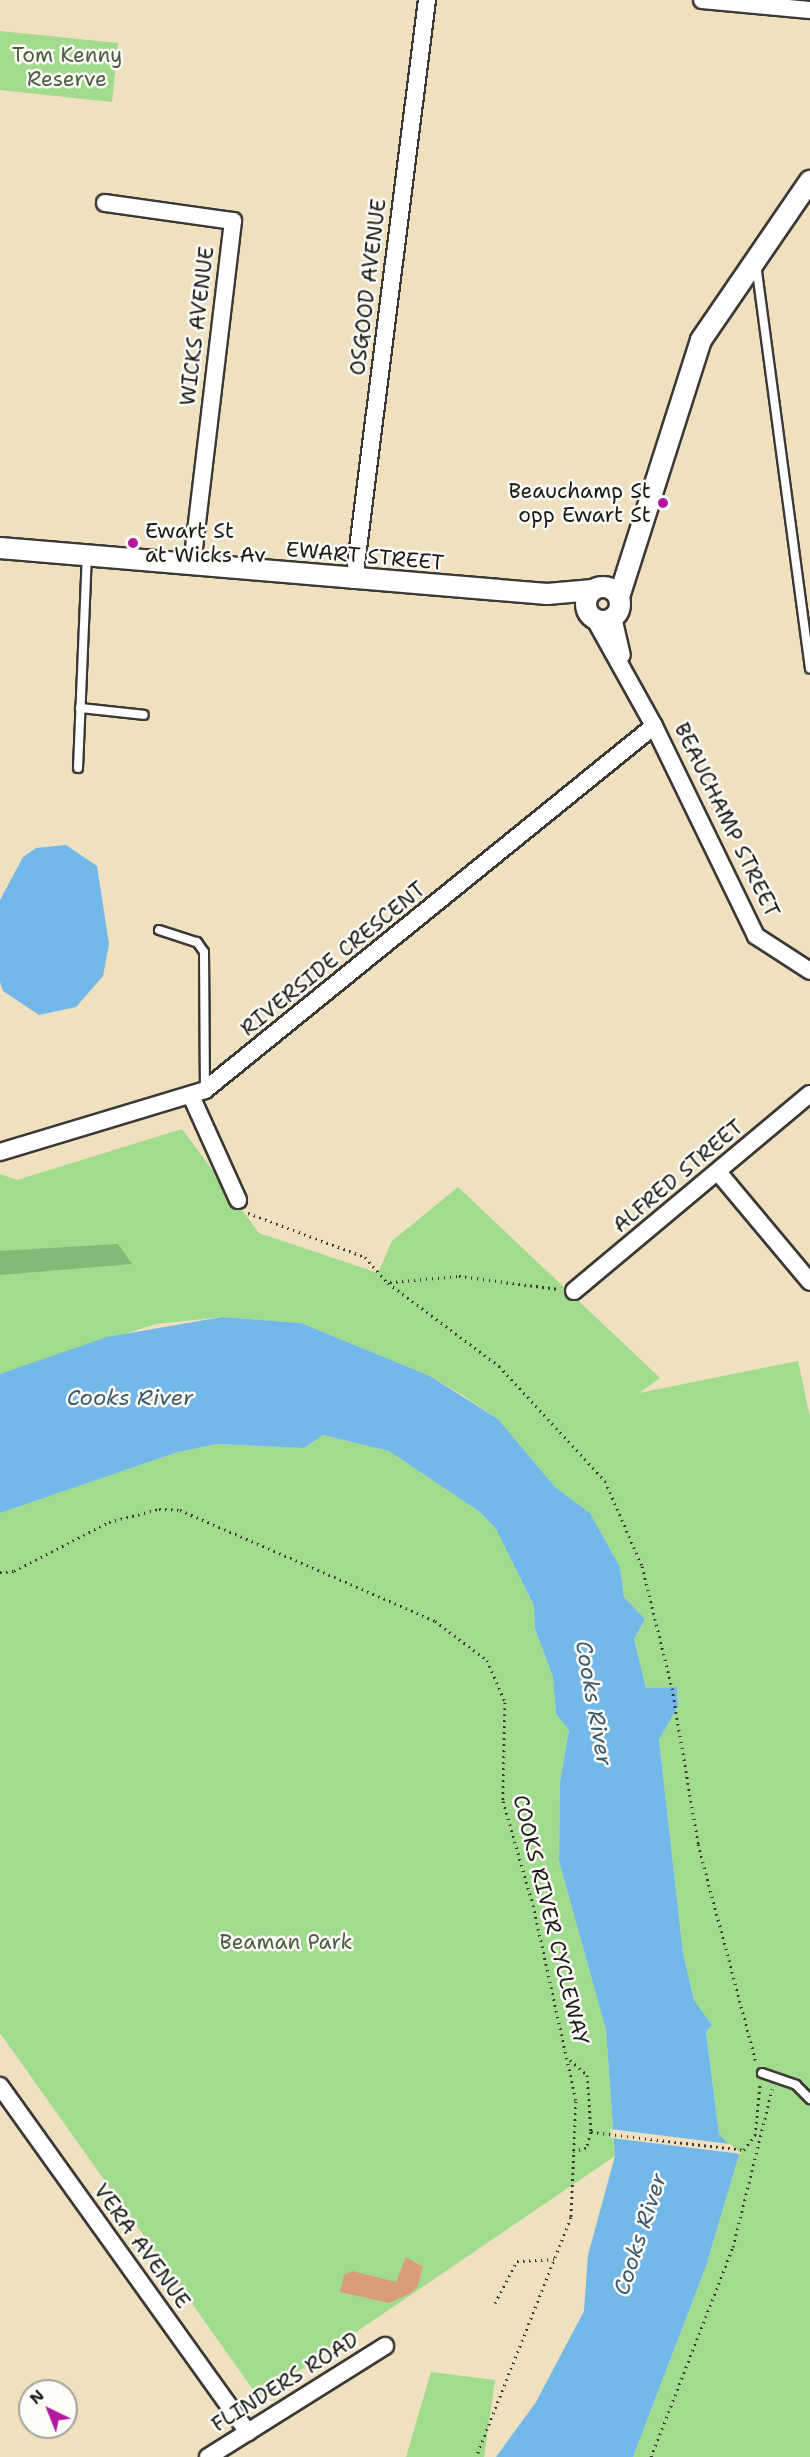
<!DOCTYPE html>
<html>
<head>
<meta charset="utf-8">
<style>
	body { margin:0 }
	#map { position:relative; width:810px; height:2457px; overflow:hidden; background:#efe0c0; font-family:"Shantell Sans",sans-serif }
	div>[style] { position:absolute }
	.green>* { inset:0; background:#a1db8d }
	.forest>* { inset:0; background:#80bb78 }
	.water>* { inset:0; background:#72b8e9 }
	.pier>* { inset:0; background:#efe0c0 }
	.building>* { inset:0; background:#da9c7b }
	.path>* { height:3px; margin-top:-1.5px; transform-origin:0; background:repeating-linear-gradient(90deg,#3c3935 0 1.5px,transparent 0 6px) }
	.roads { filter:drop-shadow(2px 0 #3c3935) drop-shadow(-2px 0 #3c3935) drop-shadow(0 2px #3c3935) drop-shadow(0 -2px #3c3935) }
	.service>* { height:8px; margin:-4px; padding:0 4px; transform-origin:4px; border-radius:4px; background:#fff }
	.minor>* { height:16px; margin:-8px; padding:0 8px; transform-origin:8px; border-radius:8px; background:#fff }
	.tertiary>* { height:20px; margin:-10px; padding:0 10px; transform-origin:10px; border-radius:10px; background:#fff }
	.tertiary>.ring { margin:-10px; padding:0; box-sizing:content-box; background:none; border:20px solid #fff; border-radius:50% }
	.dots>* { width:16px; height:16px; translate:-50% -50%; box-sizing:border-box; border:3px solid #fdfcf7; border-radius:50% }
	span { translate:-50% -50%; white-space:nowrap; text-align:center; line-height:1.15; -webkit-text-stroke:5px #fdfcf7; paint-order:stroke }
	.park-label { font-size:21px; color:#4b5f44 }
	.street-label { font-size:21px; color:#1c1c1c }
	.poi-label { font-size:21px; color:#1c1c1c }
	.right { translate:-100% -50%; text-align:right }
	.left { translate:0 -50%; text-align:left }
	.water-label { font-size:22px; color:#3e5a6e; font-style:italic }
	.north { position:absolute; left:18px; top:2379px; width:60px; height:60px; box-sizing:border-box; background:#fdfcf7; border:2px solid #a3a29f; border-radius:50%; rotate:317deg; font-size:16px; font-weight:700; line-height:24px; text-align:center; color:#1c1c1c }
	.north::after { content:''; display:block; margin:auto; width:21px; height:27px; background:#b5179e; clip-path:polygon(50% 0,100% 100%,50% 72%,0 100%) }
</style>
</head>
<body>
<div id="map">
	<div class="green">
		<i style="clip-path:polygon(0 31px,118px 43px,112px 102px,0 90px)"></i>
		<i style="clip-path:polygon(182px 1129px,259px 1233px,378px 1273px,392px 1241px,458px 1187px,660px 1378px,639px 1393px,798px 1361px,810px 1417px,810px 2457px,633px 2457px,706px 2266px,739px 2155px,719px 2134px,706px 2032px,712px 2025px,694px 2000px,683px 1953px,659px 1740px,678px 1706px,677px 1687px,646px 1688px,634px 1639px,645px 1619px,624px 1597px,620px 1567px,590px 1513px,555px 1487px,498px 1419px,464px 1396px,430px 1376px,301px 1323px,222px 1317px,156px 1324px,0 1374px,0 1174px,17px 1180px)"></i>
		<i style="clip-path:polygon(323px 1435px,389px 1451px,480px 1512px,496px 1529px,534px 1606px,535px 1629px,553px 1677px,556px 1714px,569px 1730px,560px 1782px,559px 1861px,606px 2030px,615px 2156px,259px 2398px,0 2033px,0 1513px,178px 1452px,217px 1444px,304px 1448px)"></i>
		<i style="clip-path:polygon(431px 2372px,495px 2380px,484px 2457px,406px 2457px)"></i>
	</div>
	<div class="forest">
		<i style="clip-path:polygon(118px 1244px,132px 1264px,0 1275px,0 1251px)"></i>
	</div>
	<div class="water">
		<i style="clip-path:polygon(66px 845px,97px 866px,109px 944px,103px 976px,76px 1007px,39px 1015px,3px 991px,0 982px,0 900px,23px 857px,36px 848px)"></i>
		<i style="clip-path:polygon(222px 1317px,301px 1323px,430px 1376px,498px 1419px,555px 1487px,590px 1513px,620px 1567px,624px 1597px,645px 1619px,634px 1639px,646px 1688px,677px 1687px,678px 1706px,659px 1740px,683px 1953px,694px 2000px,712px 2025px,706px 2032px,719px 2134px,739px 2155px,706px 2266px,633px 2457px,496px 2457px,536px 2402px,584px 2311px,588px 2255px,615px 2156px,606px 2030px,559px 1861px,560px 1782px,569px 1730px,556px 1714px,553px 1677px,535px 1629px,534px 1606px,496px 1529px,480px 1512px,389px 1451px,323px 1435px,304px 1448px,217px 1444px,178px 1452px,0 1513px,0 1374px,107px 1337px)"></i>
	</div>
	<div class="pier">
		<i style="clip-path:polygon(610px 2129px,730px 2144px,742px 2154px,611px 2138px)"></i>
	</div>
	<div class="building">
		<i style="clip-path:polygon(406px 2257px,423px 2267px,417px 2288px,409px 2294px,389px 2303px,340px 2292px,344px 2275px,352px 2271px,396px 2282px)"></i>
	</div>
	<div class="path">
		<i style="left:248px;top:1213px;width:125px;rotate:20.6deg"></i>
		<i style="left:365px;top:1257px;width:35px;rotate:49deg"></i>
		<i style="left:388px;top:1283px;width:139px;rotate:36.8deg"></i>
		<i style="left:499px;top:1366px;width:156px;rotate:47.3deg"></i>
		<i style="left:605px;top:1481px;width:93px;rotate:66.5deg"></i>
		<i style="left:642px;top:1566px;width:126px;rotate:76.2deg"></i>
		<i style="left:672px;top:1688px;width:158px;rotate:80.5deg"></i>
		<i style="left:698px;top:1844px;width:226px;rotate:75.1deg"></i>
		<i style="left:390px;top:1282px;width:69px;rotate:-5deg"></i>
		<i style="left:459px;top:1276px;width:101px;rotate:7.4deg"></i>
		<i style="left:0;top:1572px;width:14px;rotate:-4deg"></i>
		<i style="left:14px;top:1571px;width:107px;rotate:-27.3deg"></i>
		<i style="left:109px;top:1522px;width:52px;rotate:-14.6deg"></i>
		<i style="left:159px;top:1509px;width:21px;rotate:3deg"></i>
		<i style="left:180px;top:1510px;width:278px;rotate:23.5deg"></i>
		<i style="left:435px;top:1621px;width:65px;rotate:36.9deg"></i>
		<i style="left:487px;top:1660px;width:46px;rotate:66.8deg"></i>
		<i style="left:505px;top:1702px;width:99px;rotate:91.2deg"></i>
		<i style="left:503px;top:1801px;width:108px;rotate:73.9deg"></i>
		<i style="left:533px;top:1905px;width:201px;rotate:77.6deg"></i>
		<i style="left:576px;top:2101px;width:116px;rotate:92.5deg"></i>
		<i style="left:571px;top:2217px;width:258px;rotate:111.6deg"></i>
		<i style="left:570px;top:2060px;width:23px;rotate:41deg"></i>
		<i style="left:587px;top:2075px;width:57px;rotate:86deg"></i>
		<i style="left:591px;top:2132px;width:17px;rotate:107deg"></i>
		<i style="left:586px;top:2148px;width:13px;rotate:167deg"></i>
		<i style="left:591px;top:2132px;width:154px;rotate:6.7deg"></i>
		<i style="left:744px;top:2150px;width:19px;rotate:-54deg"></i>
		<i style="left:755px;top:2135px;width:50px;rotate:-84.3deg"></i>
		<i style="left:495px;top:2303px;width:47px;rotate:-62.4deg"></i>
		<i style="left:517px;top:2261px;width:39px;rotate:-3deg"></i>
		<i style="left:651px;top:2457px;width:225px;rotate:-68.7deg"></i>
		<i style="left:733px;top:2247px;width:163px;rotate:-76.1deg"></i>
	</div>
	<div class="roads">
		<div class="service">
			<i style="left:756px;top:264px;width:408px;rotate:82.4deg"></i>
			<i style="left:80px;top:708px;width:64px;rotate:6.2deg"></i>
			<i style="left:78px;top:768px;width:212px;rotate:-87.6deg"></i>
			<i style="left:159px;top:930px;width:40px;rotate:18deg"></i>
			<i style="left:197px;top:942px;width:12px;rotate:55deg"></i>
			<i style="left:204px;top:952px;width:137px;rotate:89.6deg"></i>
			<i style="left:762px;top:2073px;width:36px;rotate:19deg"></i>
			<i style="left:796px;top:2085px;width:20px;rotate:45deg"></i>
		</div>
		<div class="minor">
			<i style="left:702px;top:0;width:108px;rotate:5.3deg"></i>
			<i style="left:105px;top:203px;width:129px;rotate:8deg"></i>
			<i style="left:233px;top:221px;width:345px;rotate:96.8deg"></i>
			<i style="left:354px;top:580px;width:585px;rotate:-82.83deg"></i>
			<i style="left:613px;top:617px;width:39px;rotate:77deg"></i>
			<i style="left:594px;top:618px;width:124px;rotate:60.9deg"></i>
			<i style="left:654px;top:726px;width:233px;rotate:64.1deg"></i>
			<i style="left:756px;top:936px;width:64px;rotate:32.9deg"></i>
			<i style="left:192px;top:1098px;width:112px;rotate:65.7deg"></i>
			<i style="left:0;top:1152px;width:214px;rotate:-16.8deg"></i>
			<i style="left:205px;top:1090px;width:578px;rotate:-39.03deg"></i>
			<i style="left:718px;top:1172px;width:143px;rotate:50.1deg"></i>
			<i style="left:574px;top:1291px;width:307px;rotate:-39.9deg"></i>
			<i style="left:0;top:2086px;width:426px;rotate:54.4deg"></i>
			<i style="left:208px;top:2457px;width:209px;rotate:-32.1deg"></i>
		</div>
		<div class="tertiary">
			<i style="left:0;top:548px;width:549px;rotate:4.81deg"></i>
			<i style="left:547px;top:594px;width:46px;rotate:-5deg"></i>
			<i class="ring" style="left:586px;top:587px;width:14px;height:14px"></i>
			<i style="left:619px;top:597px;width:270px;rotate:-72.3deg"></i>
			<i style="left:701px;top:340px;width:193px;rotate:-55.6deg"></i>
		</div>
	</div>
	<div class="dots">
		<i style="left:663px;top:503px;background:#b5179e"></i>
		<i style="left:133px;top:543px;background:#b5179e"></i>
	</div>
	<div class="park-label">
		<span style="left:67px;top:67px">Tom Kenny<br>Reserve</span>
		<span style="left:286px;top:1942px">Beaman Park</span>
	</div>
	<div class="street-label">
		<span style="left:368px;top:287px;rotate:-83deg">OSGOOD AVENUE</span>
		<span style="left:197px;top:326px;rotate:-83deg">WICKS AVENUE</span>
		<span style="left:365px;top:556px;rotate:5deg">EWART STREET</span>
		<span style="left:727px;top:820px;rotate:64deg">BEAUCHAMP STREET</span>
		<span style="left:333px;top:959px;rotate:-39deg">RIVERSIDE CRESCENT</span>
		<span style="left:678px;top:1176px;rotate:-40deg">ALFRED STREET</span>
		<span style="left:551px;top:1920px;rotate:76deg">COOKS RIVER CYCLEWAY</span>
		<span style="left:142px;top:2246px;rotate:54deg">VERA AVENUE</span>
		<span style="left:285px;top:2382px;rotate:-32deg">FLINDERS ROAD</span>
	</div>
	<div class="poi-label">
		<span class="right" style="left:651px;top:503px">Beauchamp St<br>opp Ewart St</span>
		<span class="left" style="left:145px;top:543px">Ewart St<br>at Wicks Av</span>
	</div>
	<div class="water-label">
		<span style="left:130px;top:1398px">Cooks River</span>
		<span style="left:594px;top:1703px;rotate:80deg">Cooks River</span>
		<span style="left:640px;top:2234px;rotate:-72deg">Cooks River</span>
	</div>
	<div class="north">N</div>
</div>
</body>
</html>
